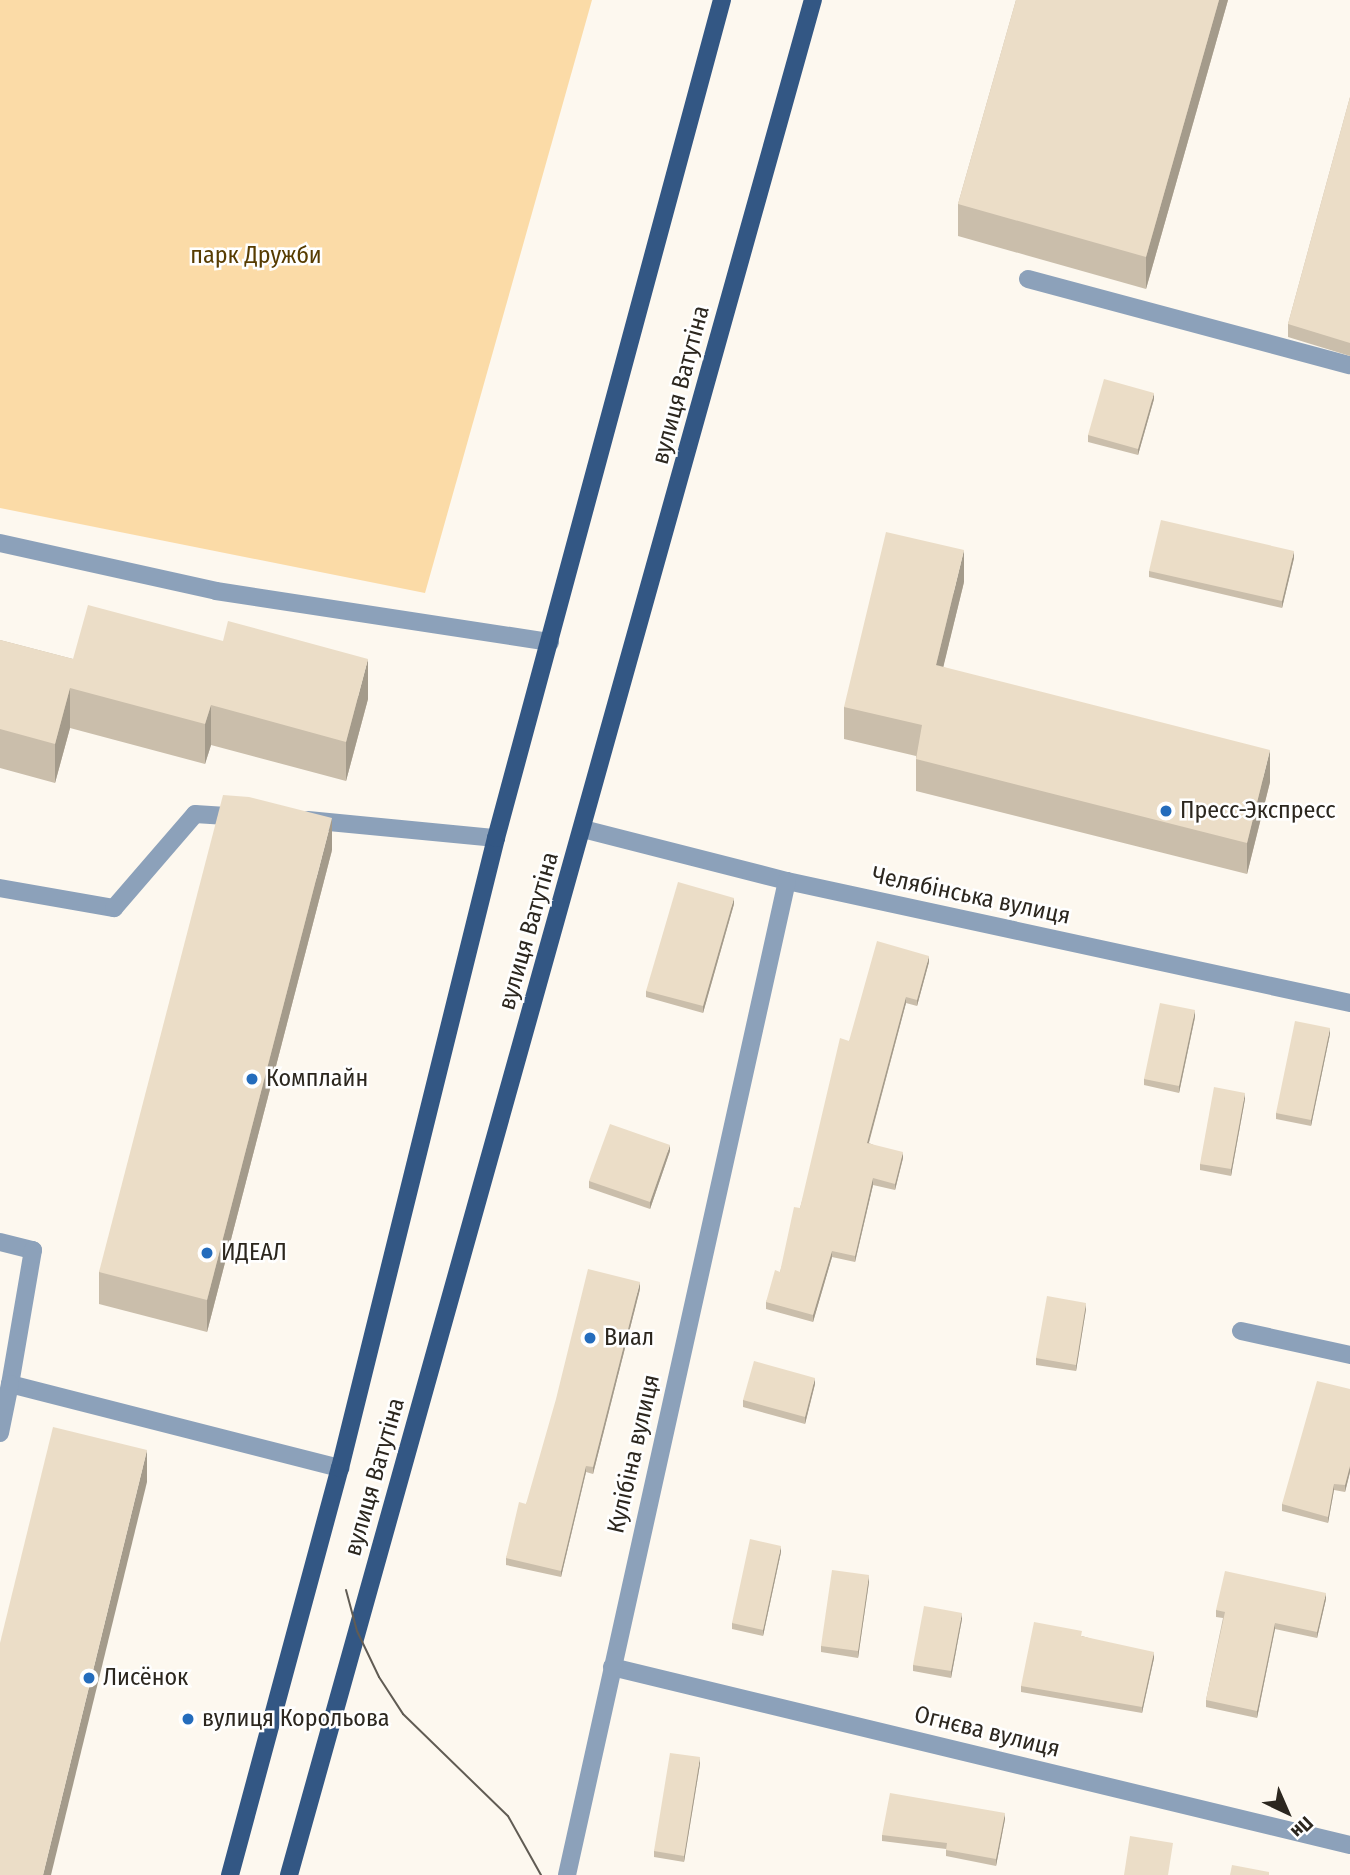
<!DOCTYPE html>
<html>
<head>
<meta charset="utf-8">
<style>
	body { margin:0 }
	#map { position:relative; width:1350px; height:1875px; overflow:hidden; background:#fdf8ef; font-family:"Fira Sans Condensed",sans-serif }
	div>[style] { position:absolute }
	.green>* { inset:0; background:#fbdba7 }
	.lane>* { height:18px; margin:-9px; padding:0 9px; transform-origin:9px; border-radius:9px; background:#8ca1ba }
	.street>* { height:18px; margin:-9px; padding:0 9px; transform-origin:9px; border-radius:9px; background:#8ca1ba }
	.primary>* { height:18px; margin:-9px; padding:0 9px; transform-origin:9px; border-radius:9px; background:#335784 }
	.tram>* { height:2px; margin:-1px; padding:0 1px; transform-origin:1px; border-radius:1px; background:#615c54 }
	.wall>* { inset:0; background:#cabeab }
	.shaded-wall>* { inset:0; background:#a49b8b }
	.building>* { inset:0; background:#ebddc7 }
	.dots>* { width:19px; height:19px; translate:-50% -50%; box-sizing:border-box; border:4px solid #fff; border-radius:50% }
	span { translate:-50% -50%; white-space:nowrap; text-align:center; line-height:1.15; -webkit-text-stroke:5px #fff; paint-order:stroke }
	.park-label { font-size:24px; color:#573c01 }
	.street-label { font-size:24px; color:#2c271f }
	.poi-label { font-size:24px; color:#2c271f }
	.left { translate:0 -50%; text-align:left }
	.north { position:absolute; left:1252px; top:1777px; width:70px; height:70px; -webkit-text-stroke:5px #fff; paint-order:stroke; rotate:136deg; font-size:19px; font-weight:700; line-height:28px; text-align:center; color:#2c271f }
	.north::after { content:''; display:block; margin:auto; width:24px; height:32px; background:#2c271f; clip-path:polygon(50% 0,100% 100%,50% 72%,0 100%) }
</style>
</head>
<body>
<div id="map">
	<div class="green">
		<i style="clip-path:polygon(0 0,592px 0,425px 593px,0 508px)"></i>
	</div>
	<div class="lane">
		<i style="left:1028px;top:279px;width:333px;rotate:15deg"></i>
		<i style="left:0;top:543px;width:221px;rotate:12.5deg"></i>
		<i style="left:216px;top:591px;width:338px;rotate:8.7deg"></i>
		<i style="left:308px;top:820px;width:189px;rotate:5.5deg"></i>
		<i style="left:0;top:888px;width:116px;rotate:10deg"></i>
		<i style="left:114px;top:908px;width:124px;rotate:-49.2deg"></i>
		<i style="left:195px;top:814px;width:47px;rotate:3.7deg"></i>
		<i style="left:0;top:1242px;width:34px;rotate:14deg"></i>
		<i style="left:33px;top:1250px;width:136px;rotate:99.7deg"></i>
		<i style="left:10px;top:1384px;width:341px;rotate:14.3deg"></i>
		<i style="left:1241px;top:1331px;width:112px;rotate:12.4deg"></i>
		<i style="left:0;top:1433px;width:50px;rotate:-78.5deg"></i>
	</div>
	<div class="street">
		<i style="left:583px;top:829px;width:211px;rotate:14.3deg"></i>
		<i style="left:787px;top:881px;width:576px;rotate:12.23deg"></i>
		<i style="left:612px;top:1667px;width:759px;rotate:13.56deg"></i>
		<i style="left:567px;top:1875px;width:1018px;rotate:-77.52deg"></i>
	</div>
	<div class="primary">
		<i style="left:230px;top:1875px;width:422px;rotate:-74.9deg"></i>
		<i style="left:340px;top:1468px;width:649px;rotate:-76.09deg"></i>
		<i style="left:496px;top:838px;width:868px;rotate:-74.91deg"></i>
		<i style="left:289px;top:1875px;width:1947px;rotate:-74.39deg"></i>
	</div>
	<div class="tram">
		<i style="left:346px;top:1590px;width:42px;rotate:75deg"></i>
		<i style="left:357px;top:1631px;width:51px;rotate:64.4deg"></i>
		<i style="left:379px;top:1677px;width:44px;rotate:57deg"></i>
		<i style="left:403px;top:1714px;width:146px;rotate:44.2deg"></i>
		<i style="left:508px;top:1816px;width:68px;rotate:60.8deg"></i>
	</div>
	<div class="wall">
		<i style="clip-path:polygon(1016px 0,1228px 0,1146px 289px,958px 236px,958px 204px)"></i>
		<i style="clip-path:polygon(1350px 97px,1350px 356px,1288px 337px,1288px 324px)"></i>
		<i style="clip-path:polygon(1154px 399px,1138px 455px,1088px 442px,1088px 435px)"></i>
		<i style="clip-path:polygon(1294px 558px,1282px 608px,1149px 577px,1149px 571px)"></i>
		<i style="clip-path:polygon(964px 582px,943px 667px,1270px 782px,1247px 874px,916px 791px,916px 756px,844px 739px,844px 707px)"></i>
		<i style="clip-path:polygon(0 640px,73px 659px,368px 699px,346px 781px,211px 745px,205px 764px,70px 728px,55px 783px,0 768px)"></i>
		<i style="clip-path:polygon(332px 850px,207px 1332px,99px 1304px,99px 1272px)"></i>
		<i style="clip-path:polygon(734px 904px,703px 1013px,646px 997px,646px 991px)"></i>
		<i style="clip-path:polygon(929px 962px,917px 1006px,906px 1003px,869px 1143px,903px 1158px,895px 1190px,873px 1185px,855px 1262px,832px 1257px,813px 1322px,766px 1309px,766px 1302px,780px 1272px,800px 1208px,849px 1041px)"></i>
		<i style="clip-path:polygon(1195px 1017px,1179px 1093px,1144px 1085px,1144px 1079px)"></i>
		<i style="clip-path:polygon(1330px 1034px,1311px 1126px,1276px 1119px,1276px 1113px)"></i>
		<i style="clip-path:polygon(1245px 1099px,1231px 1176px,1200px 1170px,1200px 1164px)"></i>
		<i style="clip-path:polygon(670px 1151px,650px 1209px,589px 1188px,589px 1181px)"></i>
		<i style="clip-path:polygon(640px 1289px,593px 1474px,586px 1472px,561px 1577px,506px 1565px,506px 1558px,526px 1504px)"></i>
		<i style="clip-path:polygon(1086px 1309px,1076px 1371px,1036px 1365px,1036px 1358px)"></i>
		<i style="clip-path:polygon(815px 1384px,805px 1424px,743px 1407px,743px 1400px)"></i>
		<i style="clip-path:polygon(1350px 1389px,1350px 1472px,1345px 1492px,1334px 1490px,1328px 1523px,1282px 1511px,1282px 1504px)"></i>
		<i style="clip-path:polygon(781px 1552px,763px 1636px,732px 1629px,732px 1623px)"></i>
		<i style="clip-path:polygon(869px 1582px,858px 1658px,821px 1652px,821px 1646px)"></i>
		<i style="clip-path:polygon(1326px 1599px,1317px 1638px,1275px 1629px,1257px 1718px,1206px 1707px,1206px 1700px,1223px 1618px,1216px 1617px,1216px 1610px)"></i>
		<i style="clip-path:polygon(962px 1619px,951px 1678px,913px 1671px,913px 1665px)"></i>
		<i style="clip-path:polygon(1082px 1636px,1154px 1658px,1142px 1713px,1021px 1692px,1021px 1686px)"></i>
		<i style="clip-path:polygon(700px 1764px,684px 1862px,654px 1857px,654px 1851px)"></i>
		<i style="clip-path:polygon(1005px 1819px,996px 1866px,946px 1856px,946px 1849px,882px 1841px,882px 1835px)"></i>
	</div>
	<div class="shaded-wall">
		<i style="clip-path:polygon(1219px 0,1228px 0,1146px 289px,1146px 257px)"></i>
		<i style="clip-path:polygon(1154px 393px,1154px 399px,1138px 455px,1138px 449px)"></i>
		<i style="clip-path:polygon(964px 550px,964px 582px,936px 697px,936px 665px)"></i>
		<i style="clip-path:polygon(1294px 551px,1294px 558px,1282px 608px,1282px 601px)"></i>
		<i style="clip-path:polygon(368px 659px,368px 699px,346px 781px,346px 742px)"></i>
		<i style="clip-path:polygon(70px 688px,70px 728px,55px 783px,55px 744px)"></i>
		<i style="clip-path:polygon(211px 705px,211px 745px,205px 764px,205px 724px)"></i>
		<i style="clip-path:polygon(1270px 750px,1270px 782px,1247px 874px,1247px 843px)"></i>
		<i style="clip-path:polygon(332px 818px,332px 850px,207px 1332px,207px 1300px)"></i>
		<i style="clip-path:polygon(734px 898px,734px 904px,703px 1013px,703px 1006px)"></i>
		<i style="clip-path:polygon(929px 956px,929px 962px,917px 1006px,917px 1000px)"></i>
		<i style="clip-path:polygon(906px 997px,906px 1003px,867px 1149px,867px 1143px)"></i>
		<i style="clip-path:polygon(1195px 1010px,1195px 1017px,1179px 1093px,1179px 1086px)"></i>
		<i style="clip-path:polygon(1330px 1028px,1330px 1034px,1311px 1126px,1311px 1120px)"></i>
		<i style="clip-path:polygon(1245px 1093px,1245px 1099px,1231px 1176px,1231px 1169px)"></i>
		<i style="clip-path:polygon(670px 1145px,670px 1151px,650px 1209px,650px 1202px)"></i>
		<i style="clip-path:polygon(903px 1152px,903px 1158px,895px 1190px,895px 1184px)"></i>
		<i style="clip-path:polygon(873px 1178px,873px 1185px,855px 1262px,855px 1256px)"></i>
		<i style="clip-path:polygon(832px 1251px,832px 1257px,813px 1322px,813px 1315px)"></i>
		<i style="clip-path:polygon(640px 1282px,640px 1289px,593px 1474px,593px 1467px)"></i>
		<i style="clip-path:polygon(1086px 1303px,1086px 1309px,1076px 1371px,1076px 1365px)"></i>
		<i style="clip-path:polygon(815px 1378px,815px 1384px,805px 1424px,805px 1417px)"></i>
		<i style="clip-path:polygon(147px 1450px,147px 1482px,51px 1875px,43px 1875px)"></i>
		<i style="clip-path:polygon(586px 1466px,586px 1472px,561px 1577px,561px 1571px)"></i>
		<i style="clip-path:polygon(1350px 1466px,1350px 1472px,1345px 1492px,1345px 1485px)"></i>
		<i style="clip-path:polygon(1334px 1484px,1334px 1490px,1328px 1523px,1328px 1517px)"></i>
		<i style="clip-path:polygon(781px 1546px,781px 1552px,763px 1636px,763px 1630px)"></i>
		<i style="clip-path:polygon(869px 1575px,869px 1582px,858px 1658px,858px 1651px)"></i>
		<i style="clip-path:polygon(1326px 1593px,1326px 1599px,1317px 1638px,1317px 1632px)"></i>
		<i style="clip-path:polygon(962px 1613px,962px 1619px,951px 1678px,951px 1671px)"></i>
		<i style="clip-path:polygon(1275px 1623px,1275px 1629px,1257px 1718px,1257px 1711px)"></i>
		<i style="clip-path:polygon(1154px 1652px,1154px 1658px,1142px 1713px,1142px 1707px)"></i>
		<i style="clip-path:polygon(700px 1757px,700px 1764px,684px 1862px,684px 1856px)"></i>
		<i style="clip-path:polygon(1005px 1813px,1005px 1819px,996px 1866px,996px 1859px)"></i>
	</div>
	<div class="building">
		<i style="clip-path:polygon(1016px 0,1219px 0,1146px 257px,958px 204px)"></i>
		<i style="clip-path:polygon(1350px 97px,1350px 343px,1288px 324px)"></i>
		<i style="clip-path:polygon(1104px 379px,1154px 393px,1138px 449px,1088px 435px)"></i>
		<i style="clip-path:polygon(1161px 520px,1294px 551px,1282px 601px,1149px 571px)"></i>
		<i style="clip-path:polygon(886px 532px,964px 550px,936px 665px,1270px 750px,1247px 843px,916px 759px,922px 725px,844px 707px)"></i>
		<i style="clip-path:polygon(88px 605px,223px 641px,228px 621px,368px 659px,346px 742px,211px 705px,205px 724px,70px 688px,55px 744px,0 729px,0 640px,73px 659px)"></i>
		<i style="clip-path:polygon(223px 795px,249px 797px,332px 818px,207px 1300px,99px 1272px)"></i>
		<i style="clip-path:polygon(678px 882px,734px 898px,703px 1006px,646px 991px)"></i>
		<i style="clip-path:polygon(877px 941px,929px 956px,917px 1000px,906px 997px,867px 1143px,903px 1152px,895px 1184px,873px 1178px,855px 1256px,832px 1251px,813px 1315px,766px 1302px,775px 1270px,780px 1272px,794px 1207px,800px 1208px,840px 1038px,849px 1041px)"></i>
		<i style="clip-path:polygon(1160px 1003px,1195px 1010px,1179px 1086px,1144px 1079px)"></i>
		<i style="clip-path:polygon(1295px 1021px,1330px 1028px,1311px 1120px,1276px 1113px)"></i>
		<i style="clip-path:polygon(1214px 1087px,1245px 1093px,1231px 1169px,1200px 1164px)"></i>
		<i style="clip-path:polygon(610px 1124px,670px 1145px,650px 1202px,589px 1181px)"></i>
		<i style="clip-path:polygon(588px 1269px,640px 1282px,593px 1467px,586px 1466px,561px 1571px,506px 1558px,519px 1502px,526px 1504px,556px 1399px)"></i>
		<i style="clip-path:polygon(1047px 1296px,1086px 1303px,1076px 1365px,1036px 1358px)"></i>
		<i style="clip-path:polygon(754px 1361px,815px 1378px,805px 1417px,743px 1400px)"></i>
		<i style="clip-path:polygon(1317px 1381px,1350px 1389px,1350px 1466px,1345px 1485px,1334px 1484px,1328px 1517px,1282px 1504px)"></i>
		<i style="clip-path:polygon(53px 1427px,147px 1450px,43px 1875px,0 1875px,0 1643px)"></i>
		<i style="clip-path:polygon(750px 1539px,781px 1546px,763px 1630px,732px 1623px)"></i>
		<i style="clip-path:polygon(832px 1570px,869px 1575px,858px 1651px,821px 1646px)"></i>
		<i style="clip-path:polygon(1225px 1571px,1326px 1593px,1317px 1632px,1275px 1623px,1257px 1711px,1206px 1700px,1225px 1612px,1216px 1610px)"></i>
		<i style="clip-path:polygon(924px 1606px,962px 1613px,951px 1671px,913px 1665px)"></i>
		<i style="clip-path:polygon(1034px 1622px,1082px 1631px,1081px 1636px,1154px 1652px,1142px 1707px,1021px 1686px)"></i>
		<i style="clip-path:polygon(670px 1753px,700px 1757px,684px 1856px,654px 1851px)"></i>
		<i style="clip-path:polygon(890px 1793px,1005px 1813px,996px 1859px,946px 1850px,947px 1843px,882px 1835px)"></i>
		<i style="clip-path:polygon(1130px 1836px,1173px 1843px,1168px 1875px,1124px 1875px)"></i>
		<i style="clip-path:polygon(1232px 1865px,1269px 1872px,1269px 1875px,1230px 1875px)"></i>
	</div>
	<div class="dots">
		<i style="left:1166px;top:811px;background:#246cbc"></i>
		<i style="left:252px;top:1079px;background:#246cbc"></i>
		<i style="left:207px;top:1253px;background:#246cbc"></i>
		<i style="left:590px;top:1338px;background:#246cbc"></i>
		<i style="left:89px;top:1678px;background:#246cbc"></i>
		<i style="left:188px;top:1719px;background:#246cbc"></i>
	</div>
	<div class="park-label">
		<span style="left:256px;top:256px">парк Дружби</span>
	</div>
	<div class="street-label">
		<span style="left:681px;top:385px;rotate:-75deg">вулиця Ватутіна</span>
		<span style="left:971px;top:896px;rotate:12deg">Челябінська вулиця</span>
		<span style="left:529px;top:931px;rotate:-74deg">вулиця Ватутіна</span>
		<span style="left:634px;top:1454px;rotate:-77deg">Кулібіна вулиця</span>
		<span style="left:375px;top:1477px;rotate:-74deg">вулиця Ватутіна</span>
		<span style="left:987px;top:1732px;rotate:14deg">Огнєва вулиця</span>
	</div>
	<div class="poi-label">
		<span class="left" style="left:1180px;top:811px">Пресс-Экспресс</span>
		<span class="left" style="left:266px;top:1079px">Комплайн</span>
		<span class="left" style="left:221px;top:1253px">ИДЕАЛ</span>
		<span class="left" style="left:604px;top:1338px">Виал</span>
		<span class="left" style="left:103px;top:1678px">Лисёнок</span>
		<span class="left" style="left:202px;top:1719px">вулиця Корольова</span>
	</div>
	<div class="north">Пн</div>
</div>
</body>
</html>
